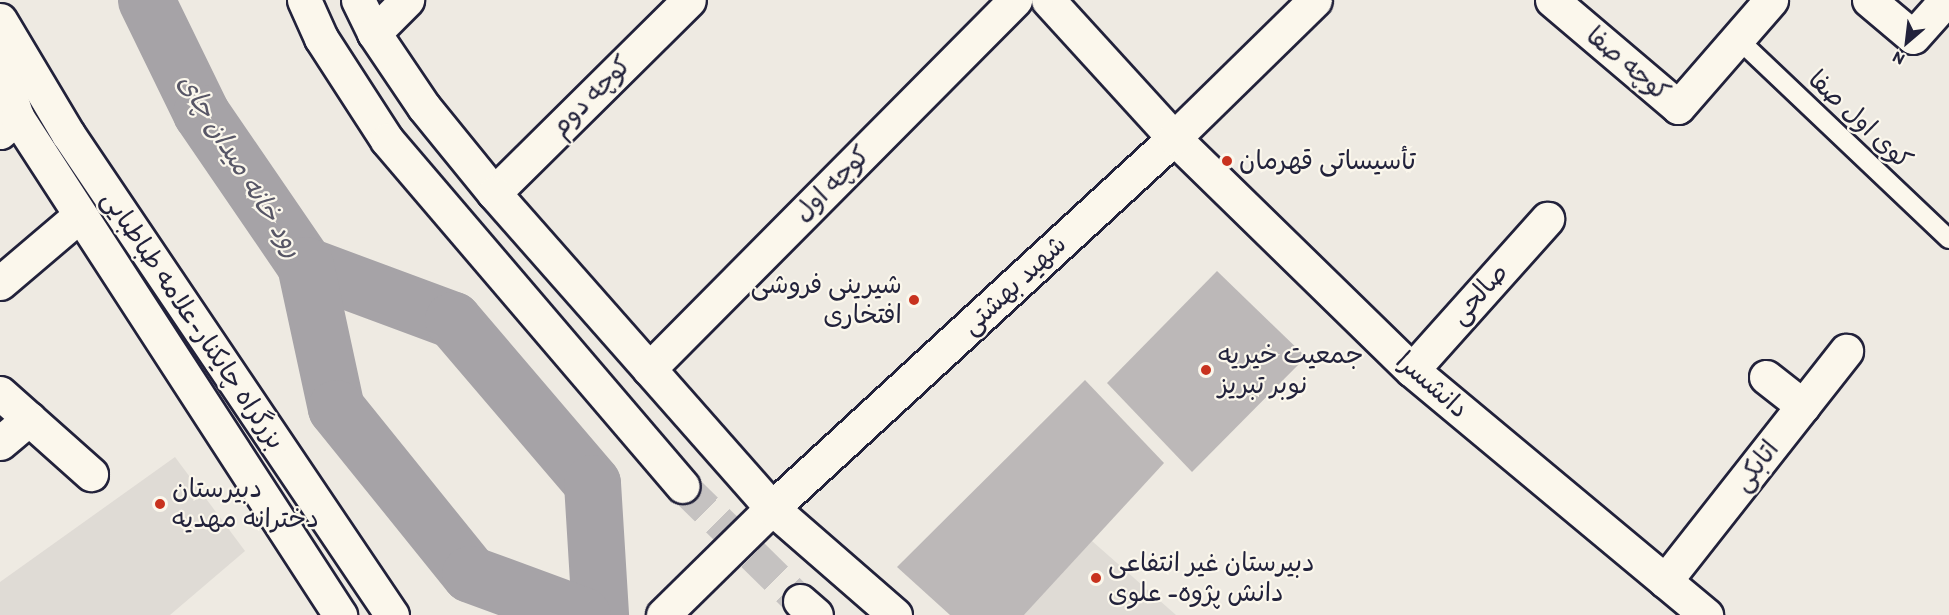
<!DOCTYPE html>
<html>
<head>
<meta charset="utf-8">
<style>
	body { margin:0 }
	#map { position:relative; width:1949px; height:615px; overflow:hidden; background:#eeeae2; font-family:Itim,"Playpen Sans Arabic",sans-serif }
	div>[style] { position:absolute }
	.built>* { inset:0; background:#dfdbd5 }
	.river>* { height:57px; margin:-28.5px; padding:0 28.5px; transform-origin:28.5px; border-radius:28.5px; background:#a6a3a7 }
	.building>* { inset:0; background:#bcb8b8 }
	.highway-tunnel>* { height:33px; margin-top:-16.5px; transform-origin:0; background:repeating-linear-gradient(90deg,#c5c2c1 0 33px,transparent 0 49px) }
	.roads { filter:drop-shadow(2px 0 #22223b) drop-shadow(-2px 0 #22223b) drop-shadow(0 2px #22223b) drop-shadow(0 -2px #22223b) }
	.lane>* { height:18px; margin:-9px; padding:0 9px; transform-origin:9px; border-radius:9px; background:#fbf7ec }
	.street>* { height:33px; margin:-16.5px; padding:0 16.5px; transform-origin:16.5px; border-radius:16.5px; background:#fbf7ec }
	.secondary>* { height:33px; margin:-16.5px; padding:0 16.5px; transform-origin:16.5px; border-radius:16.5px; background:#fbf7ec }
	.primary>* { height:33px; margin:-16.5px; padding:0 16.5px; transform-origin:16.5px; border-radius:16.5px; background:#fbf7ec }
	.highway>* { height:33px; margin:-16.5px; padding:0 16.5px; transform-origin:16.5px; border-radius:16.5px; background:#fbf7ec }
	.dots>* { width:16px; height:16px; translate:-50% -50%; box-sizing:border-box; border:3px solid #fbf7ec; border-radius:50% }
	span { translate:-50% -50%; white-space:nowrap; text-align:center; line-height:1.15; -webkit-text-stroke:4.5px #fbf7ec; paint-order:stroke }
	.street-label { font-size:26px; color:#22223b }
	.poi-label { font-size:26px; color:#22223b }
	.left { translate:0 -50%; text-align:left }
	.right { translate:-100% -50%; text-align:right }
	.water-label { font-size:27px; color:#575666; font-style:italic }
	.north { position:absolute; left:1877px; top:12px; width:60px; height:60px; -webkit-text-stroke:4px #fbf7ec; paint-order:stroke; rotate:208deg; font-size:16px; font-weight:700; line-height:24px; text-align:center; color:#22223b }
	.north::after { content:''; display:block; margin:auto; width:21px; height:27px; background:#22223b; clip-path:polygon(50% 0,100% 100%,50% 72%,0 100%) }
</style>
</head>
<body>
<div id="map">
	<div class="built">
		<i style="clip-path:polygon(175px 457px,245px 551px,170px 615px,0 615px,0 582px)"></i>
		<i style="clip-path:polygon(1092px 541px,1176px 615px,1024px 615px)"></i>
	</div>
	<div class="river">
		<i style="left:146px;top:0;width:126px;rotate:64deg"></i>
		<i style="left:201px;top:113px;width:184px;rotate:55.6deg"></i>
		<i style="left:305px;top:265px;width:158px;rotate:20.4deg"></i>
		<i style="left:453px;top:320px;width:214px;rotate:49.5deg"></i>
		<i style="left:592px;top:483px;width:132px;rotate:86.5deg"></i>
		<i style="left:305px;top:265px;width:146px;rotate:77.8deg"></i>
		<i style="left:336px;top:408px;width:213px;rotate:51.1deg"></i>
		<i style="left:470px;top:574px;width:119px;rotate:20.1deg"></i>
	</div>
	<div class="building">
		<i style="clip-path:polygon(1217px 271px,1306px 357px,1192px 472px,1107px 383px)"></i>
		<i style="clip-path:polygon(1085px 380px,1164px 463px,1024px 615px,950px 615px,897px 567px)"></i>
	</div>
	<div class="highway-tunnel">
		<i style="left:683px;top:486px;width:164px;rotate:44.5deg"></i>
	</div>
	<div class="roads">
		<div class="lane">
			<i style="left:1737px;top:38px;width:292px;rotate:43.5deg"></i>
		</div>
		<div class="street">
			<i style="left:1048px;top:0;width:187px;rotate:47.6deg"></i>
			<i style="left:1552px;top:0;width:165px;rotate:40.3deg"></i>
			<i style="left:1678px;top:107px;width:142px;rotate:-49deg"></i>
			<i style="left:1869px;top:0;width:57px;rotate:40.1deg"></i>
			<i style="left:1913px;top:37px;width:50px;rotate:-48.3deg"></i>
			<i style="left:374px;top:33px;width:47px;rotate:-45deg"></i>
			<i style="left:0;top:132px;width:23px;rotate:-41deg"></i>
			<i style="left:494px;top:193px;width:274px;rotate:-44.7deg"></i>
			<i style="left:0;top:283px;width:105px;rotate:-40.4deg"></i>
			<i style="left:649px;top:369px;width:520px;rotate:-45.23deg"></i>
			<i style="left:1412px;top:370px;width:203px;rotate:-48.2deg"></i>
			<i style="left:1766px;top:377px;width:47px;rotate:38.1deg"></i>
			<i style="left:0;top:393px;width:122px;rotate:41.7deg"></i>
			<i style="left:0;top:443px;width:38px;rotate:-40deg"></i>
			<i style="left:1665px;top:581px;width:293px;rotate:-51.8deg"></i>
		</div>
		<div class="secondary">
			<i style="left:1174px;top:138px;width:332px;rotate:44.3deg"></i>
			<i style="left:1412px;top:370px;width:383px;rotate:39.8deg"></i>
		</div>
		<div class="primary">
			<i style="left:663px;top:615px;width:153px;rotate:-44.5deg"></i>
			<i style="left:772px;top:508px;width:546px;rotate:-42.63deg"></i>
			<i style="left:1174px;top:138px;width:197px;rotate:-44.4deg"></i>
		</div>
		<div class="highway">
			<i style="left:304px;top:0;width:42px;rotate:65.9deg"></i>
			<i style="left:321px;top:38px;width:121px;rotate:57.1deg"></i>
			<i style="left:387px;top:140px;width:455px;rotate:49.5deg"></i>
			<i style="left:358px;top:0;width:37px;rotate:64deg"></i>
			<i style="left:374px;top:33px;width:89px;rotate:56deg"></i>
			<i style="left:424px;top:107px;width:111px;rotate:50.9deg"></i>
			<i style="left:494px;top:193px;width:420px;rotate:48.6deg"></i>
			<i style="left:772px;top:508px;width:163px;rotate:41deg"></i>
			<i style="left:0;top:20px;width:133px;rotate:59.2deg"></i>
			<i style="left:68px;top:134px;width:580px;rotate:56.04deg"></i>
			<i style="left:0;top:66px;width:54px;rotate:71.6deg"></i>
			<i style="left:17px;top:117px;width:594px;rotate:57.03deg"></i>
			<i style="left:800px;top:601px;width:21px;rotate:41deg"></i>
		</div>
	</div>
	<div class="dots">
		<i style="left:1227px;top:161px;background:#c8321e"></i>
		<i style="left:914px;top:300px;background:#c8321e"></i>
		<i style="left:1206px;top:370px;background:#c8321e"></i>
		<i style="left:160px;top:504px;background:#c8321e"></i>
		<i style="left:1096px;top:578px;background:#c8321e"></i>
	</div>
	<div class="street-label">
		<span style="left:1628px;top:64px;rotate:40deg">کوچه صفا</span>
		<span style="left:591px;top:96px;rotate:-45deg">کوچه دوم</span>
		<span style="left:1860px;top:120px;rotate:43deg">کوی اول صفا</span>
		<span style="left:832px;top:184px;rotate:-45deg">کوچه اول</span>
		<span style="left:1014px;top:285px;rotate:-43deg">شهید بهشتى</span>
		<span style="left:1479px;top:294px;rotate:-48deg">صالحی</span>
		<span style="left:193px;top:320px;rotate:56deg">بزرگراه چایکنار-علامه طباطبایی</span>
		<span style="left:1432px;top:385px;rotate:41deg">دانشسرا</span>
		<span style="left:1756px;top:466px;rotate:-52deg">اتابکی</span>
	</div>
	<div class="poi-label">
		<span class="left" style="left:1239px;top:161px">تأسیساتی قهرمان</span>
		<span class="right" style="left:902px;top:300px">شیرینی فروشی<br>افتخاری</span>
		<span class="left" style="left:1218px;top:370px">جمعیت خیریه<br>نوبر تبریز</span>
		<span class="left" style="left:172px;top:504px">دبیرستان<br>دخترانه مهدیه</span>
		<span class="left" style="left:1108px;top:578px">دبیرستان غیر انتفاعی<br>دانش پژوه- علوی</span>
	</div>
	<div class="water-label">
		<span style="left:241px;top:165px;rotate:58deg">رود خانه میدان چای</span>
	</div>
	<div class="north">N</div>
</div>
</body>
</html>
